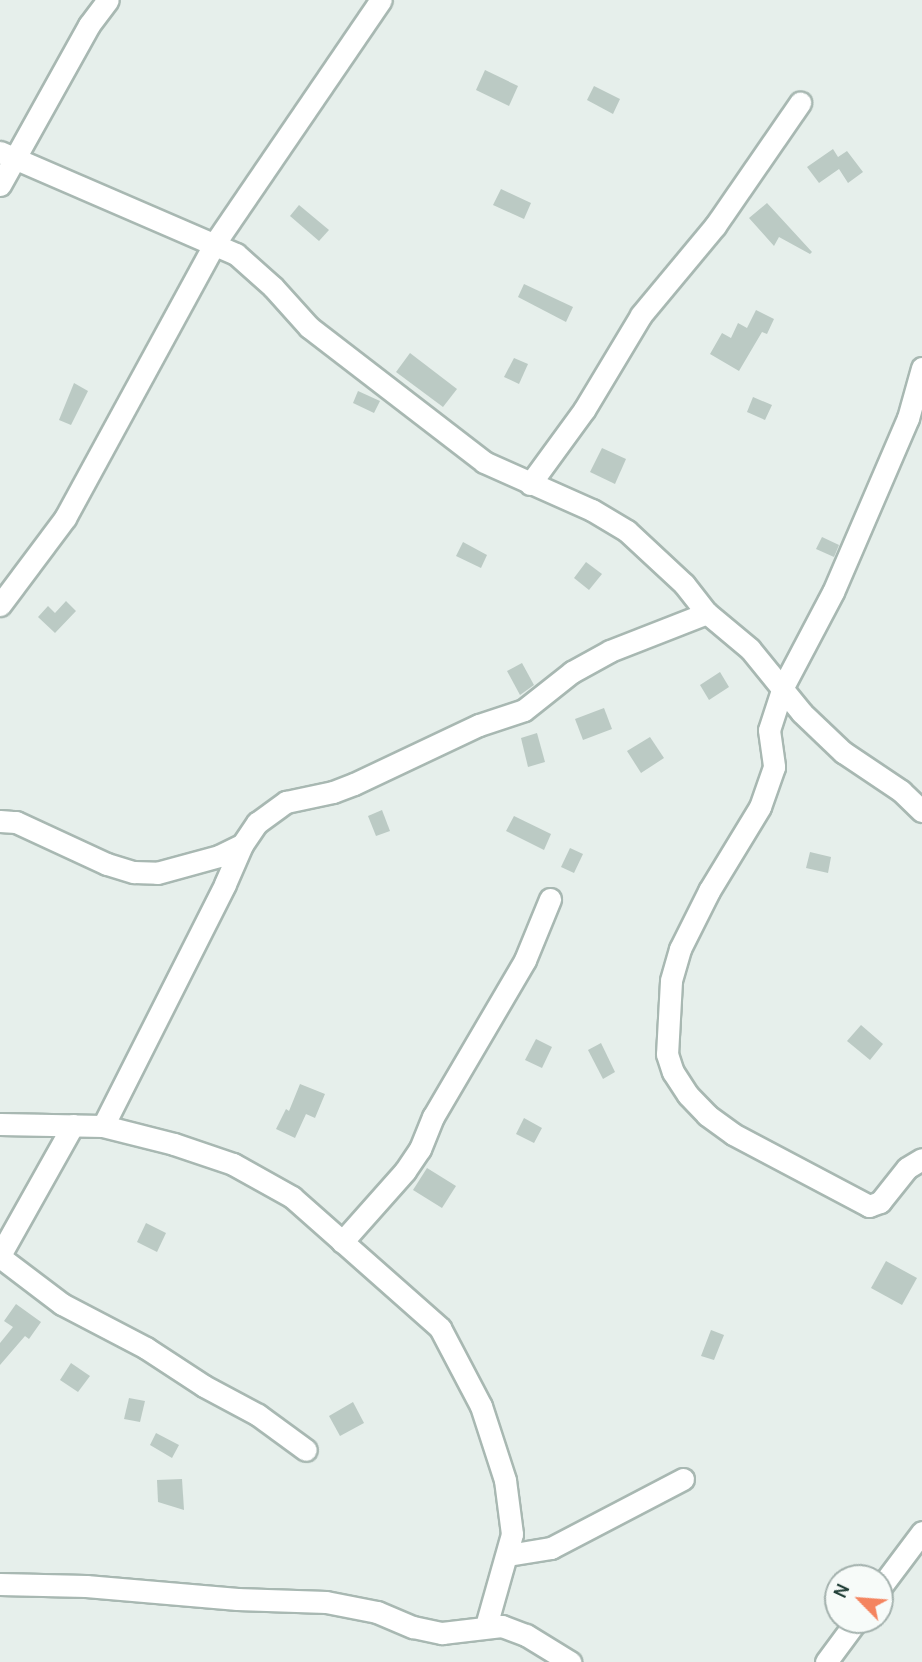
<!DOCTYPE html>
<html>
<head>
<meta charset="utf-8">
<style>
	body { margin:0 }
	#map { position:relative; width:922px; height:1662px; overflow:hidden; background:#e6efeb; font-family:Karla,sans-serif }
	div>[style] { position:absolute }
	.building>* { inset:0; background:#bbcac4 }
	.roads { filter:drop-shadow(2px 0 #a8b8b2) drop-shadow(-2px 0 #a8b8b2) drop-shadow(0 2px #a8b8b2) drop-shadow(0 -2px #a8b8b2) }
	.minor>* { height:21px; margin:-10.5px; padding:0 10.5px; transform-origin:10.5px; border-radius:10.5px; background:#fff }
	span { translate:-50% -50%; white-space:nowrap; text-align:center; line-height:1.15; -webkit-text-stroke:7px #f7fbf9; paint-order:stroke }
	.north { position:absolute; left:824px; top:1564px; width:70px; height:70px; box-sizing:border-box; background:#f7fbf9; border:2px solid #a3b1ad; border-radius:50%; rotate:295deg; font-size:19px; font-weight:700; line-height:28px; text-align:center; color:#24423a }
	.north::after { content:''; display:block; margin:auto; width:24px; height:32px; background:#f4845f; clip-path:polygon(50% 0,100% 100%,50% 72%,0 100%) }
</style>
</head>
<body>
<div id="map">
	<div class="building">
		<i style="clip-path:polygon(485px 70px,518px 86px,509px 106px,476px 90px)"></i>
		<i style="clip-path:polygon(594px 86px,620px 99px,613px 114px,587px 100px)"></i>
		<i style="clip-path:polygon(833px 149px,838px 157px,847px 151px,863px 172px,848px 183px,839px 169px,819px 183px,807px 167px)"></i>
		<i style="clip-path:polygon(501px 189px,531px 203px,524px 219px,493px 205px)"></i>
		<i style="clip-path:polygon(767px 203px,812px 252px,810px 254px,779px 237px,774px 246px,749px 218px)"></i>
		<i style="clip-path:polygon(299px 205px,329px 230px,319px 241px,290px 216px)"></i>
		<i style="clip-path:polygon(524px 284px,573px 307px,566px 322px,518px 297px)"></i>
		<i style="clip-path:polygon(756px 310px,774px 319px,767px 334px,762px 332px,739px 371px,710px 354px,722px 333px,731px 338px,738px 323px,747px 328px)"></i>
		<i style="clip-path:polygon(410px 353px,457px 389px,443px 407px,396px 372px)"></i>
		<i style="clip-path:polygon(514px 358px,528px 364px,519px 384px,504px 377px)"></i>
		<i style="clip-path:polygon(74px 383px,88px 391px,71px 425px,59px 420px)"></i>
		<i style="clip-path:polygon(358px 391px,380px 401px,374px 413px,353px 403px)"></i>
		<i style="clip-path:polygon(753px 397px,772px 405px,765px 420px,747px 412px)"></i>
		<i style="clip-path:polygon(602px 448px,626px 459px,615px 484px,590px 472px)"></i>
		<i style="clip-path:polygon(822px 537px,839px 545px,834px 557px,816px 549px)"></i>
		<i style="clip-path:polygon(463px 542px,487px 555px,481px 568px,456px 556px)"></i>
		<i style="clip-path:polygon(586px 562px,602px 574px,589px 590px,574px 578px)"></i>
		<i style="clip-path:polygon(66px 601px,76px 611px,55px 633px,38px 617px,48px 606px,55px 613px)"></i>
		<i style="clip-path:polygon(522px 663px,534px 685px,520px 695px,507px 671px)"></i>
		<i style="clip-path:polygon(720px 672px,729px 687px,709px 700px,700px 685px)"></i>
		<i style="clip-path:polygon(604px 708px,612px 729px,583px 740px,575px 719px)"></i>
		<i style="clip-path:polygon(537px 733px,545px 762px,528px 767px,521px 738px)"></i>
		<i style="clip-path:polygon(650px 737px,664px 758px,641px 773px,627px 751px)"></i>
		<i style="clip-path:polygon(382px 810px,390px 831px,376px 836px,368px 816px)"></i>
		<i style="clip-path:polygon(514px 816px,551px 834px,544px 850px,506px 831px)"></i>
		<i style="clip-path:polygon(570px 848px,583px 854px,574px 873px,561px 867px)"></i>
		<i style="clip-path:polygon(810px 852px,831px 857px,828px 873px,806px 868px)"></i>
		<i style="clip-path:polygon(861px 1025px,883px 1044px,870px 1060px,847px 1041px)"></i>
		<i style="clip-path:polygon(536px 1039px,552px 1047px,542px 1068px,525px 1060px)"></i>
		<i style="clip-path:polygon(601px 1043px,615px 1072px,603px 1079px,588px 1050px)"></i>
		<i style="clip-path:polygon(300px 1084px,325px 1094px,315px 1118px,306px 1114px,295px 1138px,276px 1129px,286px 1109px,289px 1111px)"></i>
		<i style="clip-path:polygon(524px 1118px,542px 1128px,534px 1143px,516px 1134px)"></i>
		<i style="clip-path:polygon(427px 1168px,456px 1186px,442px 1208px,413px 1190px)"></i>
		<i style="clip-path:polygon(146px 1223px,166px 1233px,157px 1252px,137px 1242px)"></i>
		<i style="clip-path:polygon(886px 1261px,917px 1278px,902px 1305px,871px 1288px)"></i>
		<i style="clip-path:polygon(16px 1304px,41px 1322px,29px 1339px,25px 1336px,0 1365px,0 1343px,13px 1327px,4px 1321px)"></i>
		<i style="clip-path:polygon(711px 1330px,724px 1335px,714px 1360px,701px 1356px)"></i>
		<i style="clip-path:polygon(71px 1363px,90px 1376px,78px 1392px,60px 1380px)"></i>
		<i style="clip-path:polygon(129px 1398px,145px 1401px,140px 1422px,124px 1419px)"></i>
		<i style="clip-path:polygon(353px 1402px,364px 1423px,340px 1436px,329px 1416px)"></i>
		<i style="clip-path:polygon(156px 1433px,179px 1445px,172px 1458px,150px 1445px)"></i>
		<i style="clip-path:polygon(182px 1479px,184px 1510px,158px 1502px,157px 1480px)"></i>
	</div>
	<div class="roads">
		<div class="minor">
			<i style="left:0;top:152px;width:257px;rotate:23.4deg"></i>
			<i style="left:236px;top:254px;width:50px;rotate:41.7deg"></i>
			<i style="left:273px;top:287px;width:54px;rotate:48deg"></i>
			<i style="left:309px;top:327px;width:221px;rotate:37.6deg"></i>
			<i style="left:484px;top:462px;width:118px;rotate:24deg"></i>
			<i style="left:592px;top:510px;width:41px;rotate:31deg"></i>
			<i style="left:627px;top:531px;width:78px;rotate:42.9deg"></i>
			<i style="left:684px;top:584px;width:37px;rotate:52deg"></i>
			<i style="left:707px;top:613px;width:56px;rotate:39.9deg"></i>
			<i style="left:750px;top:649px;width:82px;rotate:50.9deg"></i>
			<i style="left:802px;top:713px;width:57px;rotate:43.6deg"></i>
			<i style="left:843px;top:752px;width:70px;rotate:33.9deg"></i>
			<i style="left:901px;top:791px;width:29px;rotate:44deg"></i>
			<i style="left:0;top:185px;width:183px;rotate:-60.9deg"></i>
			<i style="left:89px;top:25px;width:31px;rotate:-53deg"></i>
			<i style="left:922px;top:368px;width:52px;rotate:105.6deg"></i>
			<i style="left:908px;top:418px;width:189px;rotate:113.3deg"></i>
			<i style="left:833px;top:592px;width:107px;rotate:117.8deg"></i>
			<i style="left:783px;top:687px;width:45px;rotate:108deg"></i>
			<i style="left:769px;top:730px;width:37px;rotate:82deg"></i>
			<i style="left:774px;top:767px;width:42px;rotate:109.3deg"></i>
			<i style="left:760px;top:807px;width:98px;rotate:121.3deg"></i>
			<i style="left:709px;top:891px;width:65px;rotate:116.6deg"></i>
			<i style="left:680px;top:949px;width:33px;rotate:106deg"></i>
			<i style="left:671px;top:981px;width:73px;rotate:93.1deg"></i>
			<i style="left:667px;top:1054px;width:19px;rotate:72deg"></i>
			<i style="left:673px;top:1072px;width:27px;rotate:57deg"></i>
			<i style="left:688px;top:1095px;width:28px;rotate:46deg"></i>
			<i style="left:707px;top:1115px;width:32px;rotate:36deg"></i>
			<i style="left:733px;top:1134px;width:154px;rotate:27.9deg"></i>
			<i style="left:869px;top:1206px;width:12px;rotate:-20deg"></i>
			<i style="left:880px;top:1202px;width:43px;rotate:-51.5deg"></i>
			<i style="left:907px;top:1168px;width:17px;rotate:-31deg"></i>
			<i style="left:530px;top:484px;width:92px;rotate:-53.9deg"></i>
			<i style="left:584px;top:410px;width:111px;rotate:-59deg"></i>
			<i style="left:641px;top:315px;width:116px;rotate:-50.3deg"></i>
			<i style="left:715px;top:226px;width:150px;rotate:-55.4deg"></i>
			<i style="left:0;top:605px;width:109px;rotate:-53.2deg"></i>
			<i style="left:65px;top:518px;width:313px;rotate:-61.4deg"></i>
			<i style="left:215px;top:243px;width:294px;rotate:-55.7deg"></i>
			<i style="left:0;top:821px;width:16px;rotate:4deg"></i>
			<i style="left:16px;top:822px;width:100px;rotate:24.8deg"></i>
			<i style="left:107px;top:864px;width:28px;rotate:17deg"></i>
			<i style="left:134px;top:872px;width:23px;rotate:2deg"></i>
			<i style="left:157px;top:873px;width:64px;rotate:-15.3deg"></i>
			<i style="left:219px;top:856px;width:25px;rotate:-26deg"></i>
			<i style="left:242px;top:845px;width:27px;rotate:-56deg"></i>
			<i style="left:257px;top:823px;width:36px;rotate:-36deg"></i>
			<i style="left:286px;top:802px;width:48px;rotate:-12deg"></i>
			<i style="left:333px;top:792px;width:22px;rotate:-21deg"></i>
			<i style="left:354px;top:784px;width:138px;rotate:-25.3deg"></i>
			<i style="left:479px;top:725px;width:47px;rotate:-18.4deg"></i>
			<i style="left:524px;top:710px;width:61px;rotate:-38.4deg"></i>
			<i style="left:572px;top:672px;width:43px;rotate:-28.9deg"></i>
			<i style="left:610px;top:651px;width:104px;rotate:-21.4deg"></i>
			<i style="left:0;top:1124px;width:103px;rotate:1.1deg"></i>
			<i style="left:103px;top:1126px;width:73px;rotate:14.2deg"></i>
			<i style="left:174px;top:1144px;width:62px;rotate:18.7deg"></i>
			<i style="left:233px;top:1164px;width:68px;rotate:29.2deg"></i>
			<i style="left:292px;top:1197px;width:198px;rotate:41.5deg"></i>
			<i style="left:440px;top:1328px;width:88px;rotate:62.3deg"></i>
			<i style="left:481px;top:1406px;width:78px;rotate:72deg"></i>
			<i style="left:505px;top:1480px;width:54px;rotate:82.6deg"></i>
			<i style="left:512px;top:1534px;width:96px;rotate:105.8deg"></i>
			<i style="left:103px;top:1126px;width:271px;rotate:-63.2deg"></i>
			<i style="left:225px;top:884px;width:43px;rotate:-66.4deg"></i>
			<i style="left:342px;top:1242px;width:95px;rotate:-48.4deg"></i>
			<i style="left:405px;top:1171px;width:27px;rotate:-56deg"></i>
			<i style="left:420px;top:1149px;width:35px;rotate:-68deg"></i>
			<i style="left:433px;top:1117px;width:182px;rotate:-59.6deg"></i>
			<i style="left:525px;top:960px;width:66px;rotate:-67.7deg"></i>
			<i style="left:0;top:1255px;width:149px;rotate:-60.7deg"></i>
			<i style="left:0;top:1257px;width:78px;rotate:37.2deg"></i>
			<i style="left:62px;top:1304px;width:95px;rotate:27.6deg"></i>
			<i style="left:146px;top:1348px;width:69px;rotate:33.2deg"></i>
			<i style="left:204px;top:1386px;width:61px;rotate:28.2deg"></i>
			<i style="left:258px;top:1415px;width:59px;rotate:36.1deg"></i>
			<i style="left:508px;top:1555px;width:44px;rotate:-9.2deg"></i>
			<i style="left:551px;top:1548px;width:149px;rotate:-27.6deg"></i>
			<i style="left:0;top:1584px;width:86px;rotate:1.3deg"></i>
			<i style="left:86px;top:1586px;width:152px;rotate:4.9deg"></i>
			<i style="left:237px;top:1599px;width:89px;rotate:1.9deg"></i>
			<i style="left:326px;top:1602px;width:52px;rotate:11.1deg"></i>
			<i style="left:377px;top:1612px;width:39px;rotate:23deg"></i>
			<i style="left:413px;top:1627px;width:30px;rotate:12deg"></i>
			<i style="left:442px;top:1633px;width:60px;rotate:-6.7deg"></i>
			<i style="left:502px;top:1626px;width:26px;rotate:21deg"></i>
			<i style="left:526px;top:1635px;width:52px;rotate:31.5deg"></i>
			<i style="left:880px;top:1588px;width:70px;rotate:-53.1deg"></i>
			<i style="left:826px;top:1662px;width:52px;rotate:-53.6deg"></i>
		</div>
	</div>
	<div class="north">N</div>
</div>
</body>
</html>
